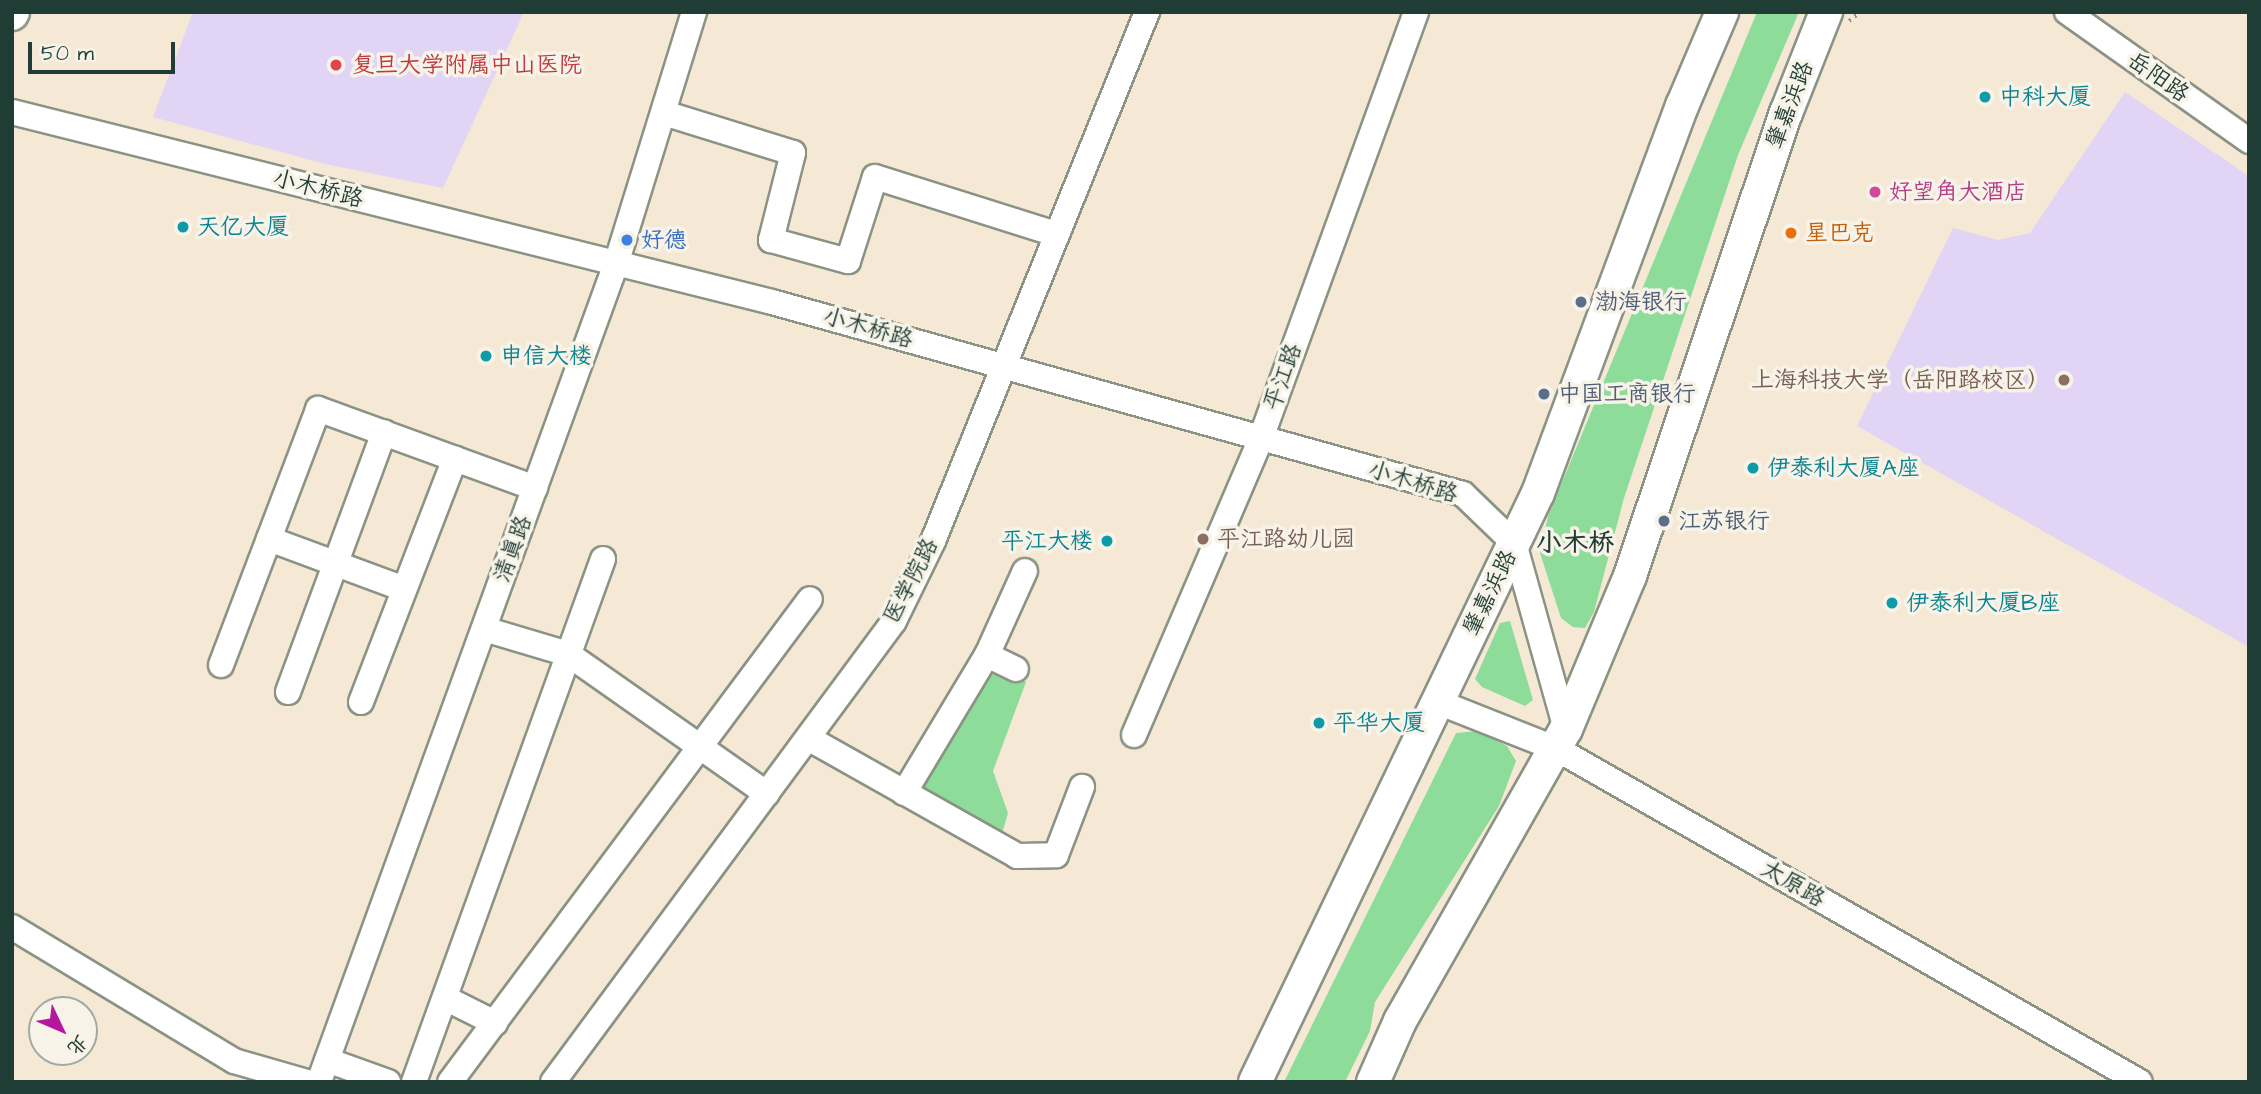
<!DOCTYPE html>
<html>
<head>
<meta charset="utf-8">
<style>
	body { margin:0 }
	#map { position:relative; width:2261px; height:1094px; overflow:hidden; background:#f5e9d5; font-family:"Architects Daughter","LXGW WenKai TC",sans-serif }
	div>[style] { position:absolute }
	.built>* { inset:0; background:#e1d4f4 }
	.green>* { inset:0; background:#8edc9a }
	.path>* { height:3.5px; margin-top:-1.75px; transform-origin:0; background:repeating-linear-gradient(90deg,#8a9384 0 2px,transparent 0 7px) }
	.roads { filter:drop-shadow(2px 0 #8a9384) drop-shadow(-2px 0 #8a9384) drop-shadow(0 2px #8a9384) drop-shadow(0 -2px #8a9384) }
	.minor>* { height:24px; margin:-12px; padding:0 12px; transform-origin:12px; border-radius:12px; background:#fff }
	.major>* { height:32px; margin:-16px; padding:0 16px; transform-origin:16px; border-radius:16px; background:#fff }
	.dots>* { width:19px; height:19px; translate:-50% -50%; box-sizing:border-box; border:4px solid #f7f3e8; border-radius:50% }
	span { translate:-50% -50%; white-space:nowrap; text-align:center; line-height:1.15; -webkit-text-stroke:7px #f7f3e8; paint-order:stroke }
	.health-label { font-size:23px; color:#be3a42 }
	.left { translate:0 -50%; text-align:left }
	.street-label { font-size:23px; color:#1f3d34 }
	.culture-label { font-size:23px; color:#0d838f }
	.right { translate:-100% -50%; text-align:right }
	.hotel-label { font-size:23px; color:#b23c85 }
	.food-label { font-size:23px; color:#c56008 }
	.shop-label { font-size:23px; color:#366cbe }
	.service-label { font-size:23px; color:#4e5e75 }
	.education-label { font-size:23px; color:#785e54 }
	.quarter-label { font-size:26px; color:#1f3d34; font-weight:700 }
	.frame { position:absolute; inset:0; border:14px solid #1f3d34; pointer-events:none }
	.north { position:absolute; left:28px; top:996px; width:70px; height:70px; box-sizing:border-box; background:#f7f3e8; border:2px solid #a1aaa0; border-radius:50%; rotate:134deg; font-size:19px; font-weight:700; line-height:28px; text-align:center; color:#1f3d34 }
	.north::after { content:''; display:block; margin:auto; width:24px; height:32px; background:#b5179e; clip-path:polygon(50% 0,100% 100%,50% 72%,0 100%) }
	.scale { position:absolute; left:28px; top:42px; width:147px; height:32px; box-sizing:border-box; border:4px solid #1f3d34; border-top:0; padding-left:9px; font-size:21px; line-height:24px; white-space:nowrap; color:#1f3d34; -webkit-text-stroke:5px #f7f3e8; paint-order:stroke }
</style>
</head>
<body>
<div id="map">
	<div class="built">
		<i style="clip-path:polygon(193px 12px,524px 12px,443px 188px,325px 164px,153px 117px)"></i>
		<i style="clip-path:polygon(2125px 92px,2249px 176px,2249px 647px,1857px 426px,1953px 228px,1998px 240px,2030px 233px)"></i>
	</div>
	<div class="green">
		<i style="clip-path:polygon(1757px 12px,1799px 12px,1738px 155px,1624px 498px,1594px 612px,1585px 628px,1573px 627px,1561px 618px,1540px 553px,1548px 516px)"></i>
		<i style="clip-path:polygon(1510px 621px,1533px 700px,1525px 706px,1482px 687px,1475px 679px,1500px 623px)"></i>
		<i style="clip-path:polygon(1008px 673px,1026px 682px,993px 771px,1008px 813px,1001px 837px,918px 791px,984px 675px)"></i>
		<i style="clip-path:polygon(1478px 731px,1507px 746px,1516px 761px,1499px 806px,1375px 1002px,1370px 1031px,1345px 1082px,1284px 1082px,1456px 733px)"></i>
	</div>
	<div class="path">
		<i style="left:1849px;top:21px;width:14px;rotate:-39deg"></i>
	</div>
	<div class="roads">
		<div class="minor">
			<i style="left:2067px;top:12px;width:223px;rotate:35.3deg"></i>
			<i style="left:12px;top:112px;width:783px;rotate:14.04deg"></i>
			<i style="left:772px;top:302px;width:717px;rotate:15.53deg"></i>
			<i style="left:1463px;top:494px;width:71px;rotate:43.9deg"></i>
			<i style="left:1514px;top:543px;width:193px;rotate:74.4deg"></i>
			<i style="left:664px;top:113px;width:135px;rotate:17.2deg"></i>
			<i style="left:793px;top:153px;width:90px;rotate:104.2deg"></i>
			<i style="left:771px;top:240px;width:80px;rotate:15.3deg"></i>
			<i style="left:848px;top:261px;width:88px;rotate:-72.2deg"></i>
			<i style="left:875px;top:177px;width:190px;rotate:17.5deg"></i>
			<i style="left:269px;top:539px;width:144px;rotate:20.3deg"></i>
			<i style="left:484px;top:629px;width:88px;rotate:16.6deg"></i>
			<i style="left:568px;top:654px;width:243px;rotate:35.1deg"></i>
			<i style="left:987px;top:655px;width:32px;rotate:26deg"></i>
			<i style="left:221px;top:665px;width:274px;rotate:-69.2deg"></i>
			<i style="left:318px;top:409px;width:231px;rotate:20deg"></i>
			<i style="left:288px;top:692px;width:277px;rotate:-69.7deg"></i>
			<i style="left:361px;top:702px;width:261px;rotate:-68.9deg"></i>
			<i style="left:1438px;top:702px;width:128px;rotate:21.6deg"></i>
			<i style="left:1557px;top:749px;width:671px;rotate:29.73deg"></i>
			<i style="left:1134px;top:735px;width:323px;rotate:-66.8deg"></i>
			<i style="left:1261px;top:438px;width:453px;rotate:-70deg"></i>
			<i style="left:808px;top:738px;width:240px;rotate:29.4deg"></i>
			<i style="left:1017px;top:856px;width:39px;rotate:-1deg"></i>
			<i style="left:1056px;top:855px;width:73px;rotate:-69.1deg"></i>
			<i style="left:904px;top:793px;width:161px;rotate:-59deg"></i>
			<i style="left:987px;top:655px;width:92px;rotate:-65.7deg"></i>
			<i style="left:12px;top:927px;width:259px;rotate:31.1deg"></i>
			<i style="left:234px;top:1061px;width:76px;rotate:16deg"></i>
			<i style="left:445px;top:998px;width:56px;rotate:26.6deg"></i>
			<i style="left:327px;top:1060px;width:65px;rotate:19.8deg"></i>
			<i style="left:319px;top:1082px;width:870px;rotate:-70.05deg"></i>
			<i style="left:616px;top:264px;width:264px;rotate:-72.8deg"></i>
			<i style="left:414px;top:1082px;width:556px;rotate:-70.13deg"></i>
			<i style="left:450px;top:1082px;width:602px;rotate:-53.3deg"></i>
			<i style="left:553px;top:1082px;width:573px;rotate:-53.51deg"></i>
			<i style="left:894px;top:621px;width:89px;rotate:-64deg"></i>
			<i style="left:933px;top:541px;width:571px;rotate:-67.97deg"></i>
		</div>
		<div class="major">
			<i style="left:12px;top:14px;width:2px;rotate:-63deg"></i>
			<i style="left:1255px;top:1082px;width:653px;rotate:-64.34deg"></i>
			<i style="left:1538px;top:493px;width:413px;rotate:-69.6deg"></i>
			<i style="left:1682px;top:106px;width:102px;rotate:-66.9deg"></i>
			<i style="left:1373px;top:1082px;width:67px;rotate:-66.1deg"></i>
			<i style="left:1400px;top:1021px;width:336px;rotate:-60.4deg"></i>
			<i style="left:1566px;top:729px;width:166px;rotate:-67.3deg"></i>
			<i style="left:1630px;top:576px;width:489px;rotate:-71.4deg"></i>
			<i style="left:1786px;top:113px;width:109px;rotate:-68.4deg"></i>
		</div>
	</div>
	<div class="dots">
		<i style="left:336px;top:65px;background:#e0444e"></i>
		<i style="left:1985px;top:97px;background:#0f9aa8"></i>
		<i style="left:1875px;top:192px;background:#d1479c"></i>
		<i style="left:183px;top:227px;background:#0f9aa8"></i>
		<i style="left:1791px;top:233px;background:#e8710a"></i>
		<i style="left:627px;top:240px;background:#3f7fe0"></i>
		<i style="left:1581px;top:302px;background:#5c6f8a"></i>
		<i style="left:486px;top:356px;background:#0f9aa8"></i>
		<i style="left:2064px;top:380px;background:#8d6e63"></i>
		<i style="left:1544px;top:394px;background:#5c6f8a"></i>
		<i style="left:1753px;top:468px;background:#0f9aa8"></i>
		<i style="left:1664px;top:521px;background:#5c6f8a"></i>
		<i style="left:1203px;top:539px;background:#8d6e63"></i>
		<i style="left:1107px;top:541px;background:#0f9aa8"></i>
		<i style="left:1892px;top:603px;background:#0f9aa8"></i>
		<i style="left:1319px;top:723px;background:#0f9aa8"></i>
	</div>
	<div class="health-label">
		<span class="left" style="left:352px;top:65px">复旦大学附属中山医院</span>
	</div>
	<div class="street-label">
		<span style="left:2158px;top:77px;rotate:35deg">岳阳路</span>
		<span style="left:1790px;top:105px;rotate:-69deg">肇嘉浜路</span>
		<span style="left:318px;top:189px;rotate:14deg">小木桥路</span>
		<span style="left:868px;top:328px;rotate:16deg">小木桥路</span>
		<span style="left:1283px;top:377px;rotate:-70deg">平江路</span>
		<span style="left:1413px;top:482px;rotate:17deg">小木桥路</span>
		<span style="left:513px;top:549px;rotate:-70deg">清真路</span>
		<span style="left:911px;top:581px;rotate:-63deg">医学院路</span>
		<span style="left:1490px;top:593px;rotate:-64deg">肇嘉浜路</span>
		<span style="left:1793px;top:884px;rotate:30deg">太原路</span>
	</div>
	<div class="culture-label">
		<span class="left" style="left:1999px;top:97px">中科大厦</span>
		<span class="left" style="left:197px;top:227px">天亿大厦</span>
		<span class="left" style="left:500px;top:356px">申信大楼</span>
		<span class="left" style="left:1767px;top:468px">伊泰利大厦A座</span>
		<span class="right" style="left:1093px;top:541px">平江大楼</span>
		<span class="left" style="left:1906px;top:603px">伊泰利大厦B座</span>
		<span class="left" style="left:1333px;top:723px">平华大厦</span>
	</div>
	<div class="hotel-label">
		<span class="left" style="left:1889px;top:192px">好望角大酒店</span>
	</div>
	<div class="food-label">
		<span class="left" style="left:1805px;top:233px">星巴克</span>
	</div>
	<div class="shop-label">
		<span class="left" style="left:641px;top:240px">好德</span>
	</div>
	<div class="service-label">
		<span class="left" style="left:1595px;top:302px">渤海银行</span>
		<span class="left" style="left:1558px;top:394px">中国工商银行</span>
		<span class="left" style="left:1678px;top:521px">江苏银行</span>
	</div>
	<div class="education-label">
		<span class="right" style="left:2050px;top:380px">上海科技大学（岳阳路校区）</span>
		<span class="left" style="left:1217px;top:539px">平江路幼儿园</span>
	</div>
	<div class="quarter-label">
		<span style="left:1575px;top:544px">小木桥</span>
	</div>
	<div class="frame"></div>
	<div class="north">北</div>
	<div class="scale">50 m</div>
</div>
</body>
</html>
